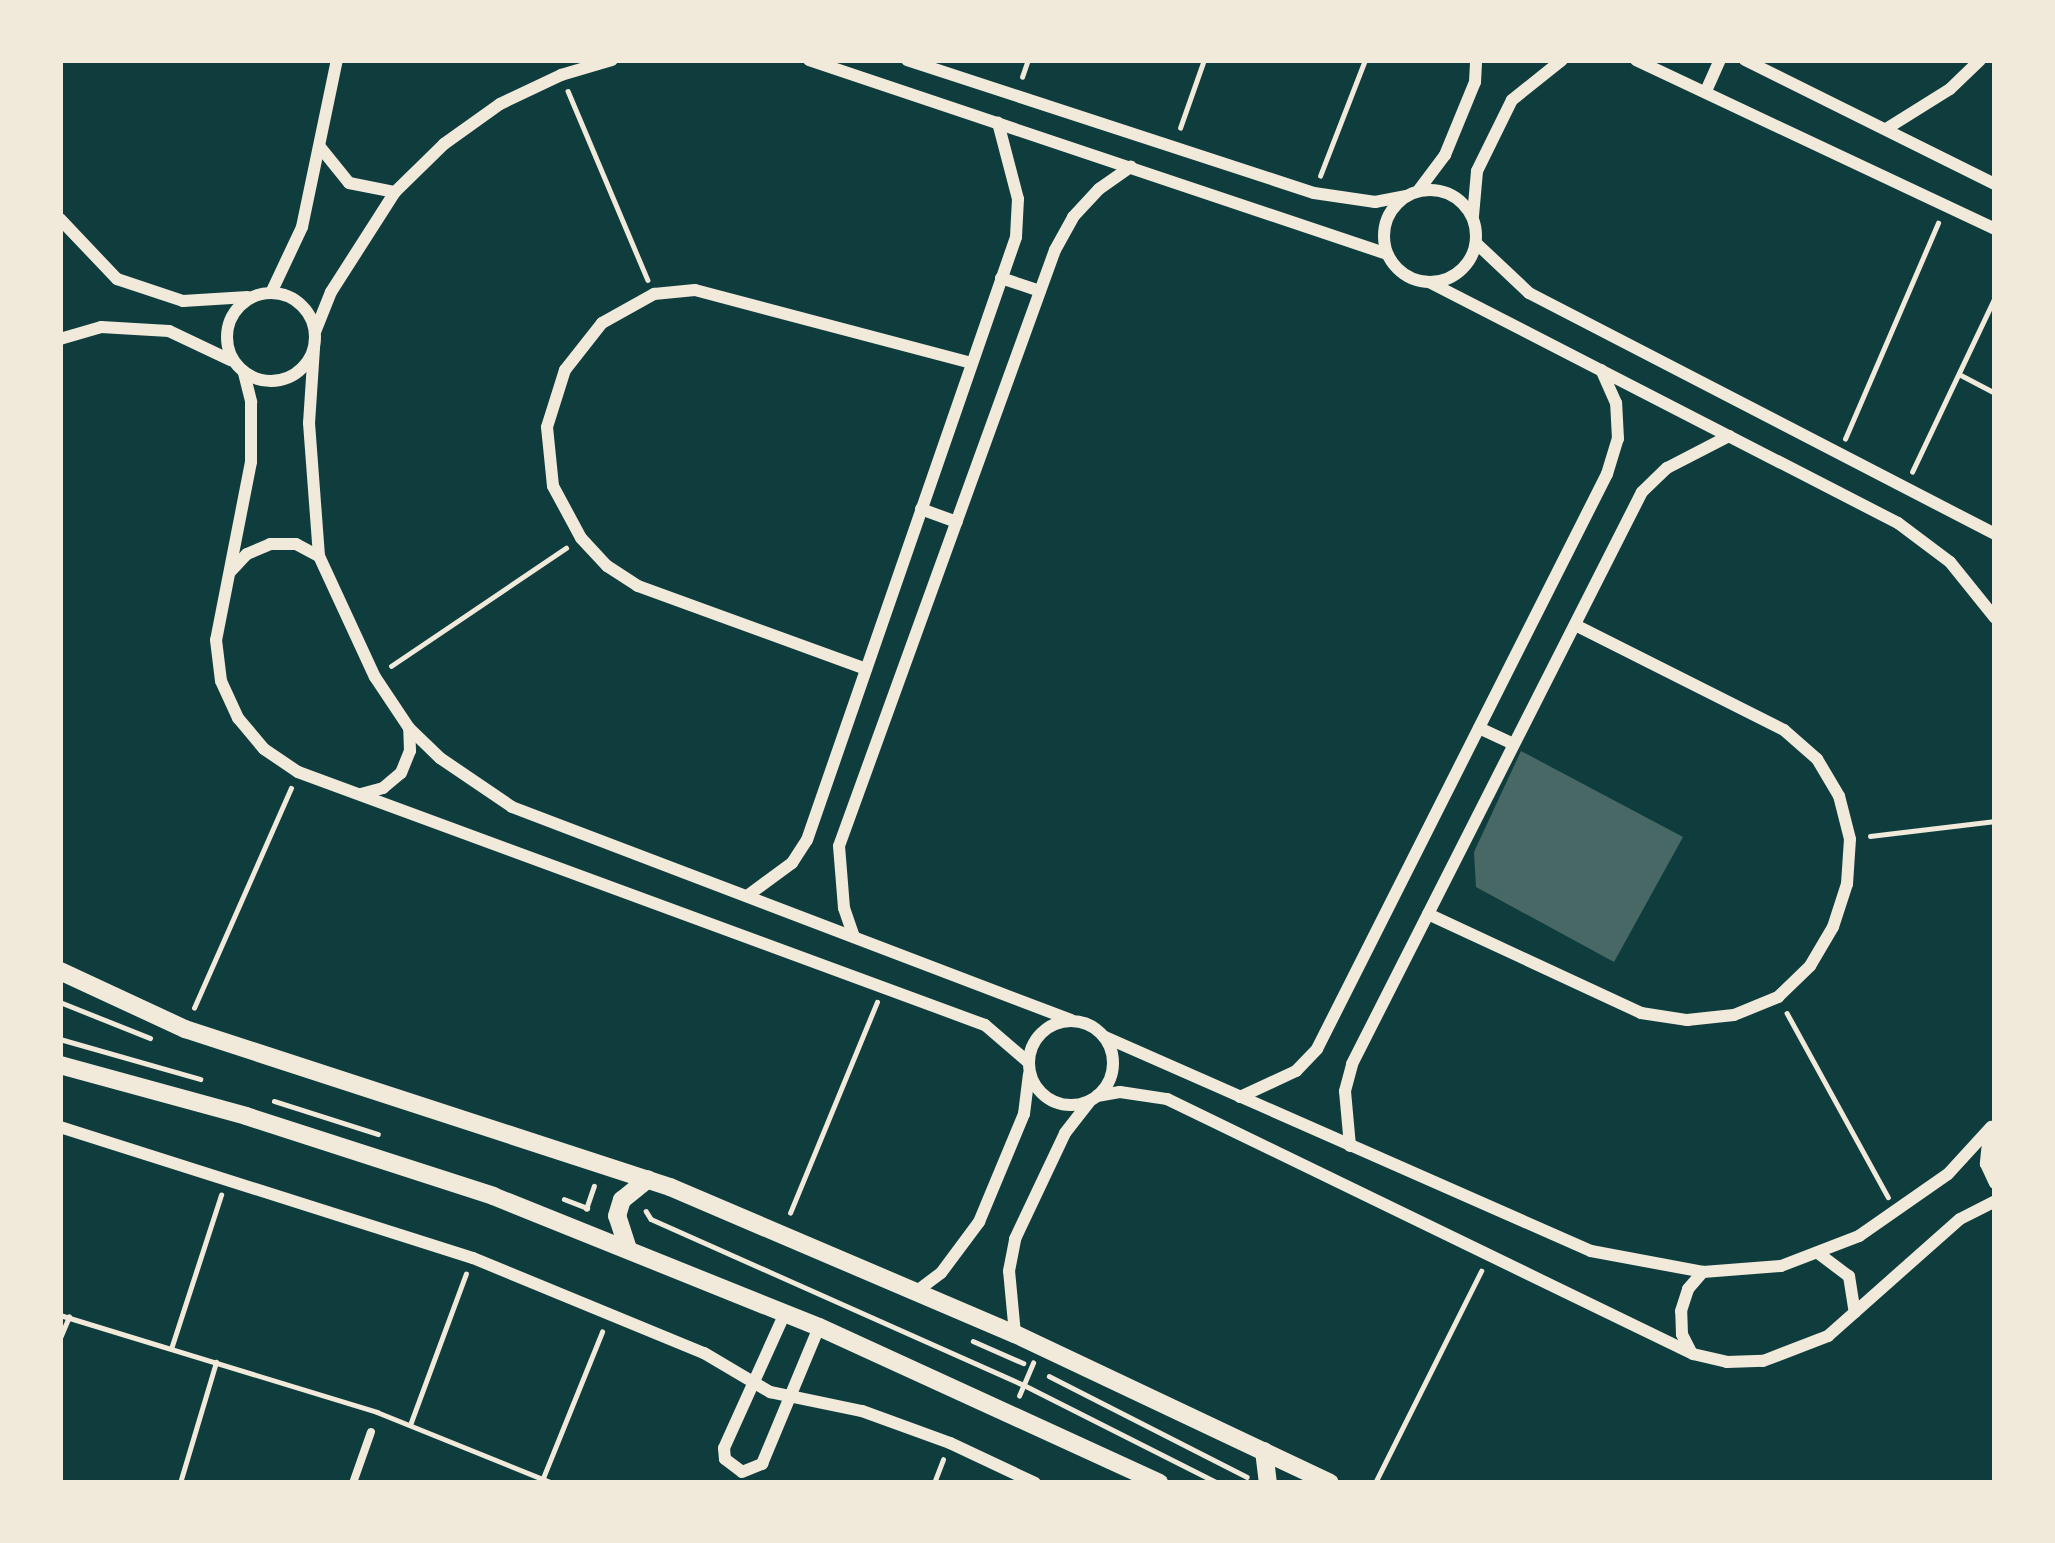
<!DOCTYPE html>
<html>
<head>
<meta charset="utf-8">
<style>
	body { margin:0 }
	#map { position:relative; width:2055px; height:1543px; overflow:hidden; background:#0f3d3e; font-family:Overpass,sans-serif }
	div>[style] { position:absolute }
	.building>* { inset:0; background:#486865 }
	.path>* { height:4.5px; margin:-2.25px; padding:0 2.25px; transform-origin:2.25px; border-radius:2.25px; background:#f1e9da }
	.service>* { height:8px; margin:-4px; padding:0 4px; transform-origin:4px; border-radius:4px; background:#f1e9da }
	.minor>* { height:12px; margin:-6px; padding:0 6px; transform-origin:6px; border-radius:6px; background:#f1e9da }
	.minor>.ring { margin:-6px; padding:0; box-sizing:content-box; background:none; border:12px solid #f1e9da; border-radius:50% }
	.secondary>* { height:18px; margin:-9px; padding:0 9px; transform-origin:9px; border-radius:9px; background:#f1e9da }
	span { translate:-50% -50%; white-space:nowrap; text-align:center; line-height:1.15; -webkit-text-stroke:12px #f1e9da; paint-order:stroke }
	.frame { position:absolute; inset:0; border:63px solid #f1e9da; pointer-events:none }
</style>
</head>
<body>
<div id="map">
	<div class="building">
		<i style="clip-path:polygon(1521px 751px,1683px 837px,1614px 962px,1476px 887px,1474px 852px)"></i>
	</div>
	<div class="path">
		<i style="left:1022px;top:77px;width:18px;rotate:-71deg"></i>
		<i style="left:568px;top:91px;width:205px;rotate:67.1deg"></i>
		<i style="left:1180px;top:128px;width:72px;rotate:-70.6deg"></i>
		<i style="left:1320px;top:176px;width:124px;rotate:-68.8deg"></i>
		<i style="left:1959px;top:374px;width:41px;rotate:27.8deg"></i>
		<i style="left:1845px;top:439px;width:235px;rotate:-66.7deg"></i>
		<i style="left:1912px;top:472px;width:194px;rotate:-64.6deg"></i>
		<i style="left:391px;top:666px;width:211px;rotate:-34deg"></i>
		<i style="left:1870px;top:836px;width:126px;rotate:-6.8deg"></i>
		<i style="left:60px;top:1002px;width:97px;rotate:21.8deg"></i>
		<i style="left:194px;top:1008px;width:240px;rotate:-66.2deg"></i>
		<i style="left:1787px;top:1013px;width:210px;rotate:61.2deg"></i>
		<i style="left:60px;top:1039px;width:146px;rotate:15.9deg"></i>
		<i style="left:274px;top:1101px;width:109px;rotate:17.6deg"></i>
		<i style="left:564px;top:1199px;width:25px;rotate:21deg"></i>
		<i style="left:586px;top:1209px;width:24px;rotate:-71deg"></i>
		<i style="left:646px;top:1211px;width:9px;rotate:58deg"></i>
		<i style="left:651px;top:1219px;width:408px;rotate:24deg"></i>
		<i style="left:1024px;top:1385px;width:217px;rotate:26.8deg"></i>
		<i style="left:790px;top:1213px;width:228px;rotate:-67.6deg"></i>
		<i style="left:60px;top:1315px;width:332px;rotate:17deg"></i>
		<i style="left:377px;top:1412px;width:190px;rotate:22deg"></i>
		<i style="left:60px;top:1338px;width:23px;rotate:-67deg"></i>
		<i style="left:973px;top:1341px;width:55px;rotate:23.7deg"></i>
		<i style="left:171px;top:1349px;width:162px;rotate:-72deg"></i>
		<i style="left:1049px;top:1376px;width:222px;rotate:27deg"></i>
		<i style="left:1019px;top:1396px;width:36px;rotate:-67deg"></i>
		<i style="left:410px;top:1425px;width:161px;rotate:-69.7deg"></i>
		<i style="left:180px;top:1483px;width:126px;rotate:-73.4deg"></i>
		<i style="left:541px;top:1483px;width:163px;rotate:-68deg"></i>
		<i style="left:934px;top:1483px;width:25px;rotate:-69deg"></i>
		<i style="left:1375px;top:1483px;width:237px;rotate:-63.4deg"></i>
	</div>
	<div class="service">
		<i style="left:353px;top:1483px;width:54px;rotate:-70.6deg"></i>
	</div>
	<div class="minor">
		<i style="left:809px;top:60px;width:610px;rotate:18.55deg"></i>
		<i style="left:907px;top:60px;width:428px;rotate:18.1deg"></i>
		<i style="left:1314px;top:193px;width:62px;rotate:8.4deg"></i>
		<i style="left:1375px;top:202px;width:32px;rotate:-11deg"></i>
		<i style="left:1636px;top:60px;width:397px;rotate:25.2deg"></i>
		<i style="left:1745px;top:60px;width:279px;rotate:26.4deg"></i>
		<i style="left:1706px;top:91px;width:34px;rotate:-66deg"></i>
		<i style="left:1886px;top:129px;width:75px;rotate:-32deg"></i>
		<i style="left:1950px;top:89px;width:42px;rotate:-44deg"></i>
		<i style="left:320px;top:147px;width:46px;rotate:51.1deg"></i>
		<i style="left:349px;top:183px;width:47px;rotate:11.1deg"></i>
		<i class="ring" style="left:1384px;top:190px;width:80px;height:80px"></i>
		<i style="left:1418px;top:191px;width:45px;rotate:-53.1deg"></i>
		<i style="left:1445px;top:155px;width:79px;rotate:-67.7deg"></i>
		<i style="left:1475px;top:82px;width:22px;rotate:-87deg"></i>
		<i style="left:1473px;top:216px;width:45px;rotate:-84.9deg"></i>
		<i style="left:1477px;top:171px;width:79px;rotate:-63.8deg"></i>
		<i style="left:1512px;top:100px;width:64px;rotate:-38.7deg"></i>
		<i style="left:60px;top:219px;width:83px;rotate:46.5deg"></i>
		<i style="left:117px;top:279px;width:70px;rotate:18.4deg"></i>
		<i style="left:183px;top:301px;width:65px;rotate:-3.5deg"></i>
		<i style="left:1476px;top:243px;width:73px;rotate:43.3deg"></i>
		<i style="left:1529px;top:293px;width:525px;rotate:27.35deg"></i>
		<i style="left:1001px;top:278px;width:41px;rotate:18.4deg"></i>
		<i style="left:1429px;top:282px;width:527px;rotate:27.2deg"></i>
		<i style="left:1898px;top:523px;width:65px;rotate:36.9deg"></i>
		<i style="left:1950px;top:562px;width:72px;rotate:51.2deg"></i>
		<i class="ring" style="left:227px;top:293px;width:76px;height:76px"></i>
		<i style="left:271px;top:293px;width:73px;rotate:-64.8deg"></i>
		<i style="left:302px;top:227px;width:171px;rotate:-78.2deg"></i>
		<i style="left:315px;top:332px;width:43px;rotate:-68.2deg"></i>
		<i style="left:331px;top:292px;width:119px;rotate:-57.4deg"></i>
		<i style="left:395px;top:192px;width:69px;rotate:-44.4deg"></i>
		<i style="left:444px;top:144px;width:69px;rotate:-35.5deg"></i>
		<i style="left:500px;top:104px;width:68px;rotate:-25.4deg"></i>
		<i style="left:561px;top:75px;width:53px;rotate:-16.4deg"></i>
		<i style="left:60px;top:339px;width:43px;rotate:-16.3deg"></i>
		<i style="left:101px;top:327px;width:68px;rotate:3.4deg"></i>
		<i style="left:169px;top:331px;width:68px;rotate:25.4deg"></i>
		<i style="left:314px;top:348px;width:75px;rotate:93.8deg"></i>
		<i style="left:309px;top:423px;width:133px;rotate:85.7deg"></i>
		<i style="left:319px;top:556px;width:133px;rotate:65.2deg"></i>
		<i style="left:375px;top:677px;width:61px;rotate:56.3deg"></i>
		<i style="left:409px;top:728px;width:43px;rotate:44.1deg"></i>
		<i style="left:440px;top:758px;width:87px;rotate:34.2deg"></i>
		<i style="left:512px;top:807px;width:598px;rotate:20.86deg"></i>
		<i style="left:244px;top:373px;width:30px;rotate:76deg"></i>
		<i style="left:251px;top:402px;width:60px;rotate:90deg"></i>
		<i style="left:251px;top:462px;width:181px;rotate:101.1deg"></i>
		<i style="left:216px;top:640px;width:41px;rotate:83deg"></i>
		<i style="left:221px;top:681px;width:41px;rotate:65.3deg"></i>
		<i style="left:238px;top:718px;width:40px;rotate:50deg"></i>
		<i style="left:264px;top:749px;width:41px;rotate:34.1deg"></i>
		<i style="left:298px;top:772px;width:732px;rotate:20.22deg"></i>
		<i style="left:985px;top:1025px;width:57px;rotate:40.7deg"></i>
		<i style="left:921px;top:509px;width:38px;rotate:20deg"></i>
		<i style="left:231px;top:571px;width:23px;rotate:-47deg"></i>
		<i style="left:247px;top:554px;width:25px;rotate:-23deg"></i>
		<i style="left:270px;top:544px;width:26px"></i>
		<i style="left:296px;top:544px;width:26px;rotate:28deg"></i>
		<i style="left:866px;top:669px;width:243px;rotate:-160deg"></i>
		<i style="left:638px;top:586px;width:37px;rotate:-147deg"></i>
		<i style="left:607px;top:566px;width:38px;rotate:-133deg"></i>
		<i style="left:581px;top:538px;width:59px;rotate:-118.3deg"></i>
		<i style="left:553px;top:486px;width:59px;rotate:-95.8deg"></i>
		<i style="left:547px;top:427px;width:60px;rotate:-72.5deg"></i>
		<i style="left:565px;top:370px;width:60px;rotate:-51.8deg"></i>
		<i style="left:602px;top:323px;width:60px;rotate:-29.1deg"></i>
		<i style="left:654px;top:294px;width:41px;rotate:-5.6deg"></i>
		<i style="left:695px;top:290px;width:286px;rotate:14.8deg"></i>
		<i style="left:1479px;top:728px;width:38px;rotate:25deg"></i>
		<i style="left:361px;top:794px;width:23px;rotate:-15deg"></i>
		<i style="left:383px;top:788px;width:23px;rotate:-40deg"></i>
		<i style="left:401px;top:773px;width:24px;rotate:-68deg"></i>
		<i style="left:410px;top:751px;width:23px;rotate:-92deg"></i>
		<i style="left:747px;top:896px;width:56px;rotate:-36.3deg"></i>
		<i style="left:792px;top:863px;width:27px;rotate:-57deg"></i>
		<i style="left:807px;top:840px;width:638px;rotate:-70.88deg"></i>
		<i style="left:1016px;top:237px;width:38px;rotate:-87deg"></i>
		<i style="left:1018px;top:199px;width:79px;rotate:-104.7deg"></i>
		<i style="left:1428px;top:914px;width:235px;rotate:24.9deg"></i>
		<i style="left:1641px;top:1013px;width:47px;rotate:8.7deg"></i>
		<i style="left:1687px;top:1020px;width:47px;rotate:-6.1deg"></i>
		<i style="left:1734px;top:1015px;width:48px;rotate:-22.2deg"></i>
		<i style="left:1778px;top:997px;width:45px;rotate:-44.1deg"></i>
		<i style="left:1810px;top:966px;width:45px;rotate:-59.5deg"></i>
		<i style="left:1833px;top:927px;width:45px;rotate:-72deg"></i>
		<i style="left:1847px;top:884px;width:45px;rotate:-86.2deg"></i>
		<i style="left:1850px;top:839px;width:44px;rotate:-104.3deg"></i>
		<i style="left:1839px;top:796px;width:43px;rotate:-120.7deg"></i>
		<i style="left:1817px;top:759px;width:44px;rotate:-138.7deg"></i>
		<i style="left:1784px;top:730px;width:234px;rotate:-153.3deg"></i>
		<i style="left:854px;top:937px;width:31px;rotate:-109deg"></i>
		<i style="left:844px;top:908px;width:62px;rotate:-94.6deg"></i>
		<i style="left:839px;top:846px;width:634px;rotate:-70.08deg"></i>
		<i style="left:1055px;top:250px;width:38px;rotate:-61deg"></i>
		<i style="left:1073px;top:217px;width:38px;rotate:-47deg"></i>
		<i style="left:1099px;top:189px;width:39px;rotate:-35deg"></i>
		<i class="ring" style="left:1029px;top:1021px;width:72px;height:72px"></i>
		<i style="left:1105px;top:1037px;width:531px;rotate:23.77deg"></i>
		<i style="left:1591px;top:1251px;width:114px;rotate:10.6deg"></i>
		<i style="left:1703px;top:1272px;width:78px;rotate:-4.4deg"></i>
		<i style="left:1781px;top:1266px;width:84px;rotate:-21deg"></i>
		<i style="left:1859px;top:1236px;width:108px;rotate:-34.9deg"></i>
		<i style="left:1948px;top:1174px;width:64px;rotate:-47.5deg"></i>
		<i style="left:1097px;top:1096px;width:23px;rotate:-10deg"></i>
		<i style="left:1120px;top:1092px;width:48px;rotate:8.5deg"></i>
		<i style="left:1167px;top:1099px;width:585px;rotate:25.86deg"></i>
		<i style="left:1693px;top:1354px;width:35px;rotate:13deg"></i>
		<i style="left:1727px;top:1362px;width:36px;rotate:-2deg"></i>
		<i style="left:1763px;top:1361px;width:70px;rotate:-21deg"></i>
		<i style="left:1828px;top:1336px;width:176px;rotate:-41.6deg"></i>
		<i style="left:1960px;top:1219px;width:39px;rotate:-27deg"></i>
		<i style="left:1240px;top:1097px;width:62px;rotate:-24.9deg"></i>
		<i style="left:1296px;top:1071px;width:30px;rotate:-46deg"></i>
		<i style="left:1317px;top:1049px;width:644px;rotate:-63.24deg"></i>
		<i style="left:1607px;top:474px;width:37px;rotate:-73deg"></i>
		<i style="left:1618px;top:439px;width:36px;rotate:-93deg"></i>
		<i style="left:1616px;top:403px;width:36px;rotate:-114deg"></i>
		<i style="left:60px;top:1127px;width:433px;rotate:17.6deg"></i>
		<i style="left:473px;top:1258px;width:250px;rotate:22.4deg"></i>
		<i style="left:704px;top:1353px;width:77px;rotate:30.6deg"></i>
		<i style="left:770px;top:1392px;width:94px;rotate:11.7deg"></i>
		<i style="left:862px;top:1411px;width:94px;rotate:20deg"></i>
		<i style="left:950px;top:1443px;width:94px;rotate:25.2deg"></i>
		<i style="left:1989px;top:1133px;width:31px;rotate:96deg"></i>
		<i style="left:1986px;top:1164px;width:21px;rotate:65deg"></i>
		<i style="left:1350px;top:1146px;width:55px;rotate:-95.2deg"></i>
		<i style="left:1345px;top:1091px;width:28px;rotate:-75deg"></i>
		<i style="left:1352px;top:1064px;width:641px;rotate:-63.12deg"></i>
		<i style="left:1642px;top:492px;width:35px;rotate:-44deg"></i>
		<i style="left:1667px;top:468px;width:70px;rotate:-27.3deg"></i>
		<i style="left:1818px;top:1253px;width:39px;rotate:37deg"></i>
		<i style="left:1849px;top:1276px;width:37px;rotate:81deg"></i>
		<i style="left:917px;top:1291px;width:30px;rotate:-37deg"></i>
		<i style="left:941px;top:1273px;width:64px;rotate:-53.3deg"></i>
		<i style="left:979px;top:1222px;width:117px;rotate:-67.4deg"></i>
		<i style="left:1024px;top:1114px;width:40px;rotate:-82.9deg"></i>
		<i style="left:785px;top:1313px;width:148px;rotate:114.3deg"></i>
		<i style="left:724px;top:1448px;width:11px;rotate:85deg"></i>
		<i style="left:725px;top:1459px;width:21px;rotate:37deg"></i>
		<i style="left:742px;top:1472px;width:22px;rotate:-22deg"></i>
		<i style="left:762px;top:1464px;width:148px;rotate:-67.4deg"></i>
		<i style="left:1015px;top:1334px;width:63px;rotate:-95.4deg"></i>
		<i style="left:1009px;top:1271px;width:33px;rotate:-79deg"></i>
		<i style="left:1015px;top:1239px;width:117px;rotate:-64.7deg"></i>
		<i style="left:1065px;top:1133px;width:39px;rotate:-52deg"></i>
		<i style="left:1691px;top:1352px;width:20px;rotate:-117deg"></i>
		<i style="left:1682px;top:1334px;width:23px;rotate:-92deg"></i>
		<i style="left:1681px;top:1311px;width:23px;rotate:-72deg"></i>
		<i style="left:1688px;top:1289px;width:23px;rotate:-49deg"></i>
	</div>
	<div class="secondary">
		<i style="left:60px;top:971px;width:138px;rotate:24.9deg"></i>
		<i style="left:185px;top:1029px;width:510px;rotate:18.04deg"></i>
		<i style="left:670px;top:1187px;width:375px;rotate:23.1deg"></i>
		<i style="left:1015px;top:1334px;width:348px;rotate:25.3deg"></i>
		<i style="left:60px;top:1065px;width:193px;rotate:15.3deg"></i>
		<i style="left:246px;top:1116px;width:260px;rotate:17.9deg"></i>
		<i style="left:493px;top:1196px;width:351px;rotate:21.9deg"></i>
		<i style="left:819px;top:1327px;width:374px;rotate:24.6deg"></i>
		<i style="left:628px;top:1249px;width:35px;rotate:-108deg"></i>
		<i style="left:617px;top:1216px;width:17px;rotate:-73deg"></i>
		<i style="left:622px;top:1200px;width:33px;rotate:-39deg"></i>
		<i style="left:1264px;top:1451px;width:32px;rotate:83deg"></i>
	</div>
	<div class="frame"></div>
</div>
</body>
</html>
